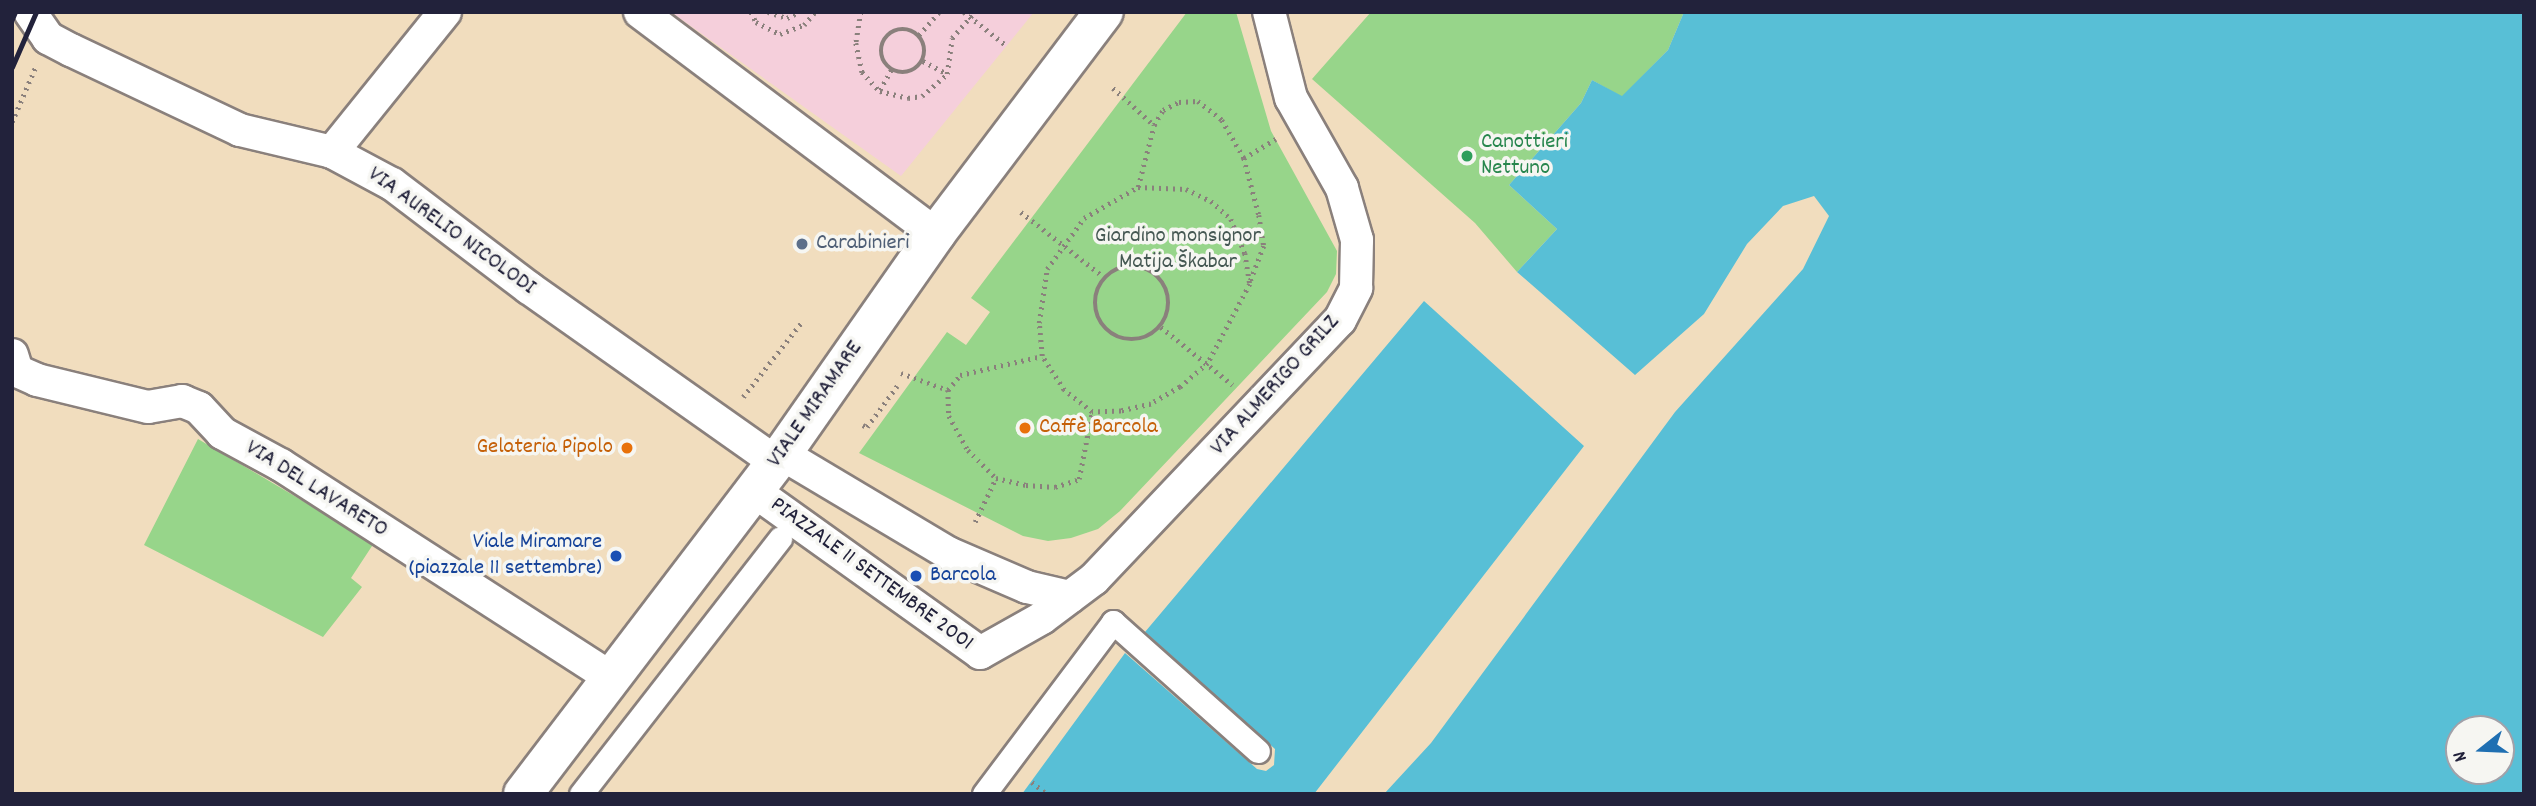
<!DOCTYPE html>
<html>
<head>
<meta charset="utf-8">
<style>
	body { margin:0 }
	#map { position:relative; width:2536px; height:806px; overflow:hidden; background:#f1ddbe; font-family:Dekko,sans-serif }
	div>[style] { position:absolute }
	.built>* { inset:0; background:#f5cfdb }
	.green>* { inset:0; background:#97d58a }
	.water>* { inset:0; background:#58bfd6 }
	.path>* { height:4.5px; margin-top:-2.25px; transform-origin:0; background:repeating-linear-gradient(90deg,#8a807c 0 2px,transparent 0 7px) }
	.path>.ring { margin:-2.25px; padding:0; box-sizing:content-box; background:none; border:4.5px solid #8a807c; border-radius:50% }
	.roads { filter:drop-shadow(2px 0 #8a807c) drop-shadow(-2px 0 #8a807c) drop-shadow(0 2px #8a807c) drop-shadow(0 -2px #8a807c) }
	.pedestrian>* { height:23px; margin:-11.5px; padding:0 11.5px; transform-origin:11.5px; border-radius:11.5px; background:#fff }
	.minor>* { height:32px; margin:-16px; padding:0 16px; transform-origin:16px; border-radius:16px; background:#fff }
	.primary>* { height:38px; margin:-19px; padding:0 19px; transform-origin:19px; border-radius:19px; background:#fff }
	.rail>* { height:5px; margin:-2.5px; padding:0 2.5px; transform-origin:2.5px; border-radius:2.5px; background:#22223b }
	.dots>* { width:19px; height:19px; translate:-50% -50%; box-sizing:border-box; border:4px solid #f6f6f2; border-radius:50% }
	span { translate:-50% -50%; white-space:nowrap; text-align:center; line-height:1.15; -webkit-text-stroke:7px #f6f6f2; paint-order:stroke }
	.leisure-label { font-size:23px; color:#27864d }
	.left { translate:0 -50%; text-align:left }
	.street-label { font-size:23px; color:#22223b }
	.park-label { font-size:23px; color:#455853 }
	.service-label { font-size:23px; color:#4e5e75 }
	.food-label { font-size:23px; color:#c56008 }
	.right { translate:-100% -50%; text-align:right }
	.transit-label { font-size:23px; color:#164399 }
	.frame { position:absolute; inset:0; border:14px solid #22223b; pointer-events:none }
	.north { position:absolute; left:2445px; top:715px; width:70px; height:70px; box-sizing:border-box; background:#f6f6f2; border:2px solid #a1a1a9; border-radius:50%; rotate:252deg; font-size:19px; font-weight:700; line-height:28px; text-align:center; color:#22223b }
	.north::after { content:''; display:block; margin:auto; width:24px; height:32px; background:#1f6fb2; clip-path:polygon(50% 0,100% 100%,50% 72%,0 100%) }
</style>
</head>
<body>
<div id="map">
	<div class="built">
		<i style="clip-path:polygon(671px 12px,1034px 12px,901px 176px)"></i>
	</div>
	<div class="green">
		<i style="clip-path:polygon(1187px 12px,1236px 12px,1271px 131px,1337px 251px,1336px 274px,1327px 292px,1120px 511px,1098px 529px,1071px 538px,1048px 541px,1023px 536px,859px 453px,947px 332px,966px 345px,990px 312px,971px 298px)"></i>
		<i style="clip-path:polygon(1371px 12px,1684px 12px,1668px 50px,1622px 97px,1592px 80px,1581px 103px,1509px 185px,1557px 229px,1517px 272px,1475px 223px,1312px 79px)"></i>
		<i style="clip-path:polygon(198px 439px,374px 543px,351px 578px,362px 587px,323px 637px,144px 545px)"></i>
	</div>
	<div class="water">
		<i style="clip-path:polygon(evenodd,1684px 12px,2524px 12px,2524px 794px,1384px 794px,1431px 743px,1675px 412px,1803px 269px,1829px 216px,1814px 196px,1783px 206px,1747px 244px,1704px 314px,1635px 375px,1517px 272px,1557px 229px,1509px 185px,1581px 103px,1592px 80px,1622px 96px,1668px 50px,1684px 12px,2459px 729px,2501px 729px,2501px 771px,2459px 771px,2459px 729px)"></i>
		<i style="clip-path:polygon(1424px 301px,1584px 446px,1314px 794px,1022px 794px,1125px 653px,1257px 769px,1266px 771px,1274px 765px,1275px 749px,1145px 632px)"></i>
	</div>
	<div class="path">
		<i style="left:751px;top:12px;width:11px;rotate:63deg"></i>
		<i style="left:756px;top:22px;width:27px;rotate:27deg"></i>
		<i style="left:780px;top:34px;width:26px;rotate:-21deg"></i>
		<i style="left:804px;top:25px;width:17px;rotate:-50deg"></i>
		<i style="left:768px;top:12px;width:20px;rotate:18deg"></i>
		<i style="left:787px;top:18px;width:13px;rotate:-27deg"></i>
		<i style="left:861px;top:12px;width:31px;rotate:99deg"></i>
		<i style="left:856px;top:43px;width:30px;rotate:78deg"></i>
		<i style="left:862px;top:72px;width:26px;rotate:47deg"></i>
		<i style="left:880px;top:91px;width:29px;rotate:14deg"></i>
		<i style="left:908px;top:98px;width:14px;rotate:-8deg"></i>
		<i style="left:922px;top:96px;width:33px;rotate:-41deg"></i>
		<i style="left:947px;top:74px;width:36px;rotate:-82deg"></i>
		<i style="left:952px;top:38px;width:35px;rotate:-49deg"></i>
		<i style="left:964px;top:12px;width:55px;rotate:38.3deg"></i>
		<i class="ring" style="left:881px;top:29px;width:39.5px;height:39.5px"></i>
		<i style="left:919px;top:35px;width:30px;rotate:-49deg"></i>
		<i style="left:923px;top:61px;width:27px;rotate:28deg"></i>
		<i style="left:1113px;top:88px;width:55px;rotate:42.1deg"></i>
		<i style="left:1154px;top:125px;width:17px;rotate:-59deg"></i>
		<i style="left:1163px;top:110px;width:18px;rotate:-27deg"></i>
		<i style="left:1179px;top:102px;width:19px;rotate:-3deg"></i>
		<i style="left:1198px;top:101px;width:31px;rotate:38deg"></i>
		<i style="left:1222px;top:120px;width:44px;rotate:59.9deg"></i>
		<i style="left:1244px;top:158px;width:59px;rotate:75.3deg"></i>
		<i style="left:1259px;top:215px;width:31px;rotate:81deg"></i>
		<i style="left:1264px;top:246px;width:40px;rotate:111deg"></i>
		<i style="left:880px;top:90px;width:23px;rotate:-61deg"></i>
		<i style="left:12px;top:122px;width:59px;rotate:-66.9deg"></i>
		<i style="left:1244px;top:158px;width:37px;rotate:-31deg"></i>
		<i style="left:1138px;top:187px;width:48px;rotate:2.4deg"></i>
		<i style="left:1186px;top:189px;width:28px;rotate:26deg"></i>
		<i style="left:1211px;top:201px;width:27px;rotate:42deg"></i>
		<i style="left:1231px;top:219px;width:37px;rotate:68deg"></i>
		<i style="left:1245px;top:253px;width:31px;rotate:81deg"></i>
		<i style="left:1250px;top:284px;width:89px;rotate:118deg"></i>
		<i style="left:1208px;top:363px;width:37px;rotate:139deg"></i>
		<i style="left:1180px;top:387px;width:34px;rotate:150deg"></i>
		<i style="left:1151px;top:404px;width:31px;rotate:167deg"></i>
		<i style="left:1121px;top:411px;width:29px;rotate:178deg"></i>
		<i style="left:1092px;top:412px;width:36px;rotate:-142deg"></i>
		<i style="left:1064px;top:390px;width:40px;rotate:-122.9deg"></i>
		<i style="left:1042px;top:356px;width:33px;rotate:-95deg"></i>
		<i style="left:1039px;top:323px;width:55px;rotate:-81.6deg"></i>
		<i style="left:1047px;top:269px;width:63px;rotate:-54deg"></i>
		<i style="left:1084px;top:218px;width:62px;rotate:-29.9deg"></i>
		<i style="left:1138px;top:187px;width:64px;rotate:-75.5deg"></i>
		<i style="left:1021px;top:212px;width:105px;rotate:38.1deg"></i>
		<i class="ring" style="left:1095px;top:266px;width:69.5px;height:69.5px"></i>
		<i style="left:1161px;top:327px;width:92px;rotate:38.9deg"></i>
		<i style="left:901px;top:373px;width:50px;rotate:19.9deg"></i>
		<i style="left:948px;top:390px;width:26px;rotate:88deg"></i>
		<i style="left:949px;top:416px;width:39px;rotate:61deg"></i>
		<i style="left:968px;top:450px;width:40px;rotate:45deg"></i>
		<i style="left:996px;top:478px;width:31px;rotate:13deg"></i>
		<i style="left:1026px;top:485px;width:29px;rotate:4deg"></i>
		<i style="left:1055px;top:487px;width:25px;rotate:-18deg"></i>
		<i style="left:1079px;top:479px;width:68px;rotate:-79deg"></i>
		<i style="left:948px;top:390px;width:19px;rotate:-51deg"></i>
		<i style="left:960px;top:375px;width:84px;rotate:-13deg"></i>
		<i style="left:743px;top:397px;width:94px;rotate:-51.9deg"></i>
		<i style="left:863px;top:425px;width:4px;rotate:27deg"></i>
		<i style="left:867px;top:427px;width:51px;rotate:-53.8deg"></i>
		<i style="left:975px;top:522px;width:49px;rotate:-64.5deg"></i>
		<i style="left:1032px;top:782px;width:19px;rotate:39deg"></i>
	</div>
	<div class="roads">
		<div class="pedestrian">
			<i style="left:581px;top:794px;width:324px;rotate:-52.1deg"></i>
			<i style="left:984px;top:794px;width:215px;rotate:-53.1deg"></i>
			<i style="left:1113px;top:622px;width:194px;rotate:41.7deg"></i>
		</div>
		<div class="minor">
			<i style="left:30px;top:12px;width:32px;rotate:55deg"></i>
			<i style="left:48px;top:38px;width:26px;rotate:28deg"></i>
			<i style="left:71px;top:50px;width:187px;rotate:25.3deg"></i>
			<i style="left:240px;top:130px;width:95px;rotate:13.4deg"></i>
			<i style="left:332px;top:152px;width:68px;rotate:28.1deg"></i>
			<i style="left:392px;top:184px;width:172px;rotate:37.2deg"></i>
			<i style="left:529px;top:288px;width:302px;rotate:35.2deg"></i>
			<i style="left:640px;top:12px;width:370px;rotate:36.9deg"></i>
			<i style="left:332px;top:152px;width:180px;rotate:-51.1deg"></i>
			<i style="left:12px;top:355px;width:17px;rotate:73deg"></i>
			<i style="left:17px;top:371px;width:22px;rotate:24deg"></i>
			<i style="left:37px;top:380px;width:114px;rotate:13.7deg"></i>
			<i style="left:148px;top:407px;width:35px;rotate:-10deg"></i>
			<i style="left:182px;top:401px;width:18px;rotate:22deg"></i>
			<i style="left:199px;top:408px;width:34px;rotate:47deg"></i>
			<i style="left:222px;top:433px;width:67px;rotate:28.5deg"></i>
			<i style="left:281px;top:465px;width:394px;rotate:32.8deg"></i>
			<i style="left:782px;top:454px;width:193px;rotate:30.8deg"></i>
			<i style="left:948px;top:553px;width:86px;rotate:23.3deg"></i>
			<i style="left:1027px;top:587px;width:44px;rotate:13.1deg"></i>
			<i style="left:754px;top:491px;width:278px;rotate:35.6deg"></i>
			<i style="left:980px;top:653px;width:71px;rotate:-29.4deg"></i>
			<i style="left:1042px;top:618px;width:65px;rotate:-36.9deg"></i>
			<i style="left:1094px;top:579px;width:357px;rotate:-46.5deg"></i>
			<i style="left:1340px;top:320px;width:36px;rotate:-63deg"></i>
			<i style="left:1356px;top:288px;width:48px;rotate:-88.8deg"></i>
			<i style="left:1357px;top:240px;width:54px;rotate:-106.1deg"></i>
			<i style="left:1342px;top:188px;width:103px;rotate:-119.5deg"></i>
			<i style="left:1291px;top:98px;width:89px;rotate:-104.3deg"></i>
		</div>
		<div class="primary">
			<i style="left:523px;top:794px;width:427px;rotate:-52.7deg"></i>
			<i style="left:782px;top:454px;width:269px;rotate:-55deg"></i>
			<i style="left:936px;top:234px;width:278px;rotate:-52.9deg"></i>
		</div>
	</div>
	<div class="rail">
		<i style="left:12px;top:19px;width:8px;rotate:-67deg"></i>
		<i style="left:12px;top:67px;width:60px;rotate:-66.4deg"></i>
	</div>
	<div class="dots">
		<i style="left:1467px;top:156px;background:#2e9e5b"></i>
		<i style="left:802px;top:244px;background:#5c6f8a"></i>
		<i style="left:1025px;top:428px;background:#e8710a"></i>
		<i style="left:627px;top:448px;background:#e8710a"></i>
		<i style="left:616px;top:556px;background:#1a4fb4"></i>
		<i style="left:916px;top:576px;background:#1a4fb4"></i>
	</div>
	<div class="leisure-label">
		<span class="left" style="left:1481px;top:156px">Canottieri<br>Nettuno</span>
	</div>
	<div class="street-label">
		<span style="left:451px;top:232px;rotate:36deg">VIA AURELIO NICOLODI</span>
		<span style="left:1276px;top:386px;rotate:-48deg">VIA ALMERIGO GRILZ</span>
		<span style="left:816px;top:405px;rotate:-55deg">VIALE MIRAMARE</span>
		<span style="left:316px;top:490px;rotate:32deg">VIA DEL LAVARETO</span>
		<span style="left:871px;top:575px;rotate:36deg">PIAZZALE 11 SETTEMBRE 2001</span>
	</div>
	<div class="park-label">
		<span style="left:1178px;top:250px">Giardino monsignor<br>Matija Škabar</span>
	</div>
	<div class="service-label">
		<span class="left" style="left:816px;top:244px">Carabinieri</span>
	</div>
	<div class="food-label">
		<span class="left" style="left:1039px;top:428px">Caffè Barcola</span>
		<span class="right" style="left:613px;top:448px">Gelateria Pipolo</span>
	</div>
	<div class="transit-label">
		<span class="right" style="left:602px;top:556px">Viale Miramare<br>(piazzale 11 settembre)</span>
		<span class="left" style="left:930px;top:576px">Barcola</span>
	</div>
	<div class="frame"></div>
	<div class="north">N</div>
</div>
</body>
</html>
